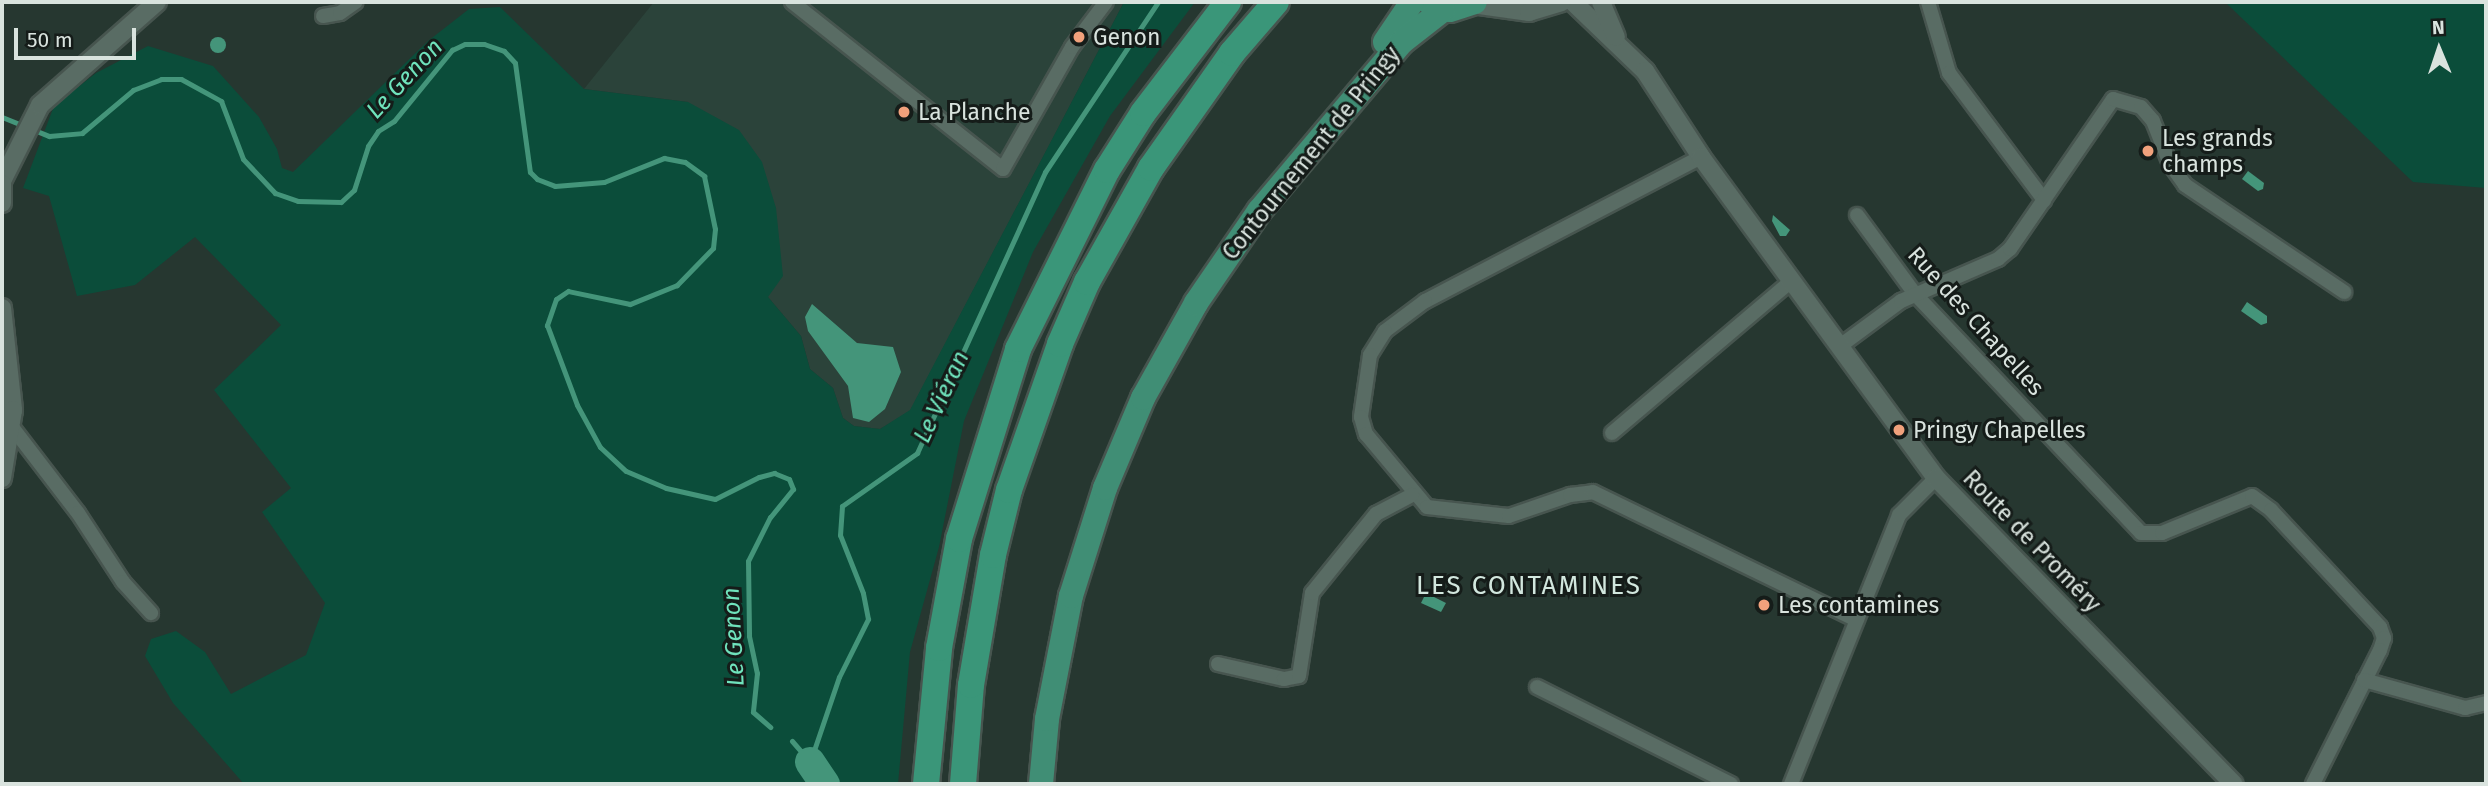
<!DOCTYPE html>
<html>
<head>
<meta charset="utf-8">
<style>
	body { margin:0 }
	#map { position:relative; width:2488px; height:786px; overflow:hidden; background:#263730; font-family:"Fira Sans",sans-serif }
	div>[style] { position:absolute }
	.built>* { inset:0; background:#2b433a }
	.green>* { inset:0; background:#0b4d3a }
	.water>* { inset:0; background:#44957a }
	.round { border-radius:50% }
	.stream>* { height:5px; margin:-2.5px; padding:0 2.5px; transform-origin:2.5px; border-radius:2.5px; background:#44957a }
	.river>* { height:30px; margin:-15px; padding:0 15px; transform-origin:15px; border-radius:15px; background:#44957a }
	.roads { filter:drop-shadow(2px 0 #47554f) drop-shadow(-2px 0 #47554f) drop-shadow(0 2px #47554f) drop-shadow(0 -2px #47554f) }
	.minor>* { height:14px; margin:-7px; padding:0 7px; transform-origin:7px; border-radius:7px; background:#596c64 }
	.tertiary>* { height:18px; margin:-9px; padding:0 9px; transform-origin:9px; border-radius:9px; background:#596c64 }
	.trunk>* { height:24px; margin:-12px; padding:0 12px; transform-origin:12px; border-radius:12px; background:#408e75 }
	.motorway>* { height:26px; margin:-13px; padding:0 13px; transform-origin:13px; border-radius:13px; background:#3a9679 }
	.dots>* { width:19px; height:19px; translate:-50% -50%; box-sizing:border-box; border:4px solid #151c19; border-radius:50% }
	span { translate:-50% -50%; white-space:nowrap; text-align:center; line-height:1.15; -webkit-text-stroke:6px #151c19; paint-order:stroke }
	.poi-label { font-size:23px; color:#d9e3de }
	.left { translate:0 -50%; text-align:left }
	.street-label { font-size:23px; color:#d9e3de }
	.water-label { font-size:24px; color:#6fe3bc; font-style:italic }
	.quarter-label { font-size:26px; color:#d2e7de; letter-spacing:2px }
	.frame { position:absolute; inset:0; border:4px solid #d9e3de; pointer-events:none }
	.north { position:absolute; left:2404px; top:14px; width:70px; height:70px; -webkit-text-stroke:5px #151c19; paint-order:stroke; rotate:358deg; font-size:19px; font-weight:700; line-height:28px; text-align:center; color:#d9e3de }
	.north::after { content:''; display:block; margin:auto; width:24px; height:32px; background:#d9e3de; clip-path:polygon(50% 0,100% 100%,50% 72%,0 100%) }
	.scale { position:absolute; left:14px; top:28px; width:122px; height:32px; box-sizing:border-box; border:4px solid #d9e3de; border-top:0; padding-left:9px; font-size:21px; line-height:24px; white-space:nowrap; color:#d9e3de; -webkit-text-stroke:5px #151c19; paint-order:stroke }
</style>
</head>
<body>
<div id="map">
	<div class="built">
		<i style="clip-path:polygon(654px 2px,1124px 2px,910px 411px,880px 429px,854px 426px,843px 418px,833px 388px,810px 369px,801px 336px,768px 297px,688px 102px,584px 89px)"></i>
	</div>
	<div class="green">
		<i style="clip-path:polygon(1124px 2px,1195px 2px,1110px 116px,1033px 252px,964px 421px,939px 547px,910px 652px,898px 784px,244px 784px,173px 703px,145px 656px,151px 639px,176px 631px,205px 652px,231px 694px,306px 655px,325px 603px,262px 512px,291px 488px,214px 390px,281px 325px,195px 237px,135px 285px,77px 296px,49px 196px,23px 188px,54px 106px,96px 73px,148px 46px,213px 66px,259px 117px,277px 149px,282px 168px,293px 172px,428px 41px,469px 9px,500px 7px,584px 89px,688px 102px,739px 130px,762px 162px,776px 208px,783px 276px,768px 297px,801px 336px,810px 369px,833px 388px,843px 418px,854px 426px,880px 429px,910px 410px)"></i>
		<i style="clip-path:polygon(2225px 2px,2486px 2px,2486px 188px,2413px 182px)"></i>
	</div>
	<div class="water">
		<i class="round" style="left:210px;top:37px;width:16px;height:16px"></i>
		<i style="clip-path:polygon(2248px 171px,2264px 183px,2263px 189px,2258px 191px,2242px 179px)"></i>
		<i style="clip-path:polygon(1773px 215px,1790px 230px,1786px 236px,1780px 236px,1772px 221px)"></i>
		<i style="clip-path:polygon(2247px 302px,2267px 316px,2267px 323px,2261px 325px,2241px 311px)"></i>
		<i style="clip-path:polygon(812px 304px,857px 343px,893px 347px,901px 372px,885px 409px,869px 422px,853px 418px,848px 386px,808px 331px,805px 317px)"></i>
		<i style="clip-path:polygon(1426px 593px,1446px 603px,1441px 612px,1421px 603px)"></i>
	</div>
	<div class="stream">
		<i style="left:2px;top:117px;width:51px;rotate:22deg"></i>
		<i style="left:49px;top:136px;width:33px;rotate:-5deg"></i>
		<i style="left:82px;top:133px;width:67px;rotate:-40.1deg"></i>
		<i style="left:133px;top:90px;width:30px;rotate:-21deg"></i>
		<i style="left:161px;top:79px;width:20px"></i>
		<i style="left:181px;top:79px;width:46px;rotate:28.8deg"></i>
		<i style="left:221px;top:101px;width:62px;rotate:69.2deg"></i>
		<i style="left:243px;top:159px;width:47px;rotate:46.7deg"></i>
		<i style="left:275px;top:193px;width:24px;rotate:19deg"></i>
		<i style="left:298px;top:201px;width:43px;rotate:1.3deg"></i>
		<i style="left:341px;top:202px;width:18px;rotate:-43deg"></i>
		<i style="left:354px;top:190px;width:46px;rotate:-72.3deg"></i>
		<i style="left:368px;top:146px;width:18px;rotate:-56deg"></i>
		<i style="left:378px;top:131px;width:19px;rotate:-32deg"></i>
		<i style="left:394px;top:121px;width:92px;rotate:-50.8deg"></i>
		<i style="left:452px;top:50px;width:14px;rotate:-25deg"></i>
		<i style="left:465px;top:44px;width:19px"></i>
		<i style="left:484px;top:44px;width:21px;rotate:19deg"></i>
		<i style="left:504px;top:51px;width:16px;rotate:47deg"></i>
		<i style="left:515px;top:63px;width:110px;rotate:82.2deg"></i>
		<i style="left:530px;top:172px;width:10px;rotate:45deg"></i>
		<i style="left:537px;top:179px;width:19px;rotate:21deg"></i>
		<i style="left:555px;top:186px;width:49px;rotate:-4.7deg"></i>
		<i style="left:604px;top:182px;width:65px;rotate:-21.8deg"></i>
		<i style="left:664px;top:158px;width:21px;rotate:11deg"></i>
		<i style="left:685px;top:162px;width:24px;rotate:36deg"></i>
		<i style="left:704px;top:176px;width:54px;rotate:78.3deg"></i>
		<i style="left:715px;top:229px;width:19px;rotate:96deg"></i>
		<i style="left:713px;top:248px;width:52px;rotate:134.2deg"></i>
		<i style="left:677px;top:285px;width:51px;rotate:158deg"></i>
		<i style="left:630px;top:304px;width:63px;rotate:-168.2deg"></i>
		<i style="left:568px;top:291px;width:14px;rotate:146deg"></i>
		<i style="left:556px;top:299px;width:28px;rotate:109deg"></i>
		<i style="left:547px;top:325px;width:85px;rotate:69.4deg"></i>
		<i style="left:577px;top:405px;width:48px;rotate:61.3deg"></i>
		<i style="left:600px;top:447px;width:35px;rotate:43deg"></i>
		<i style="left:626px;top:471px;width:43px;rotate:23deg"></i>
		<i style="left:666px;top:488px;width:50px;rotate:12.7deg"></i>
		<i style="left:715px;top:499px;width:49px;rotate:-26.6deg"></i>
		<i style="left:759px;top:477px;width:16px;rotate:-15deg"></i>
		<i style="left:774px;top:473px;width:16px;rotate:22deg"></i>
		<i style="left:789px;top:479px;width:11px;rotate:68deg"></i>
		<i style="left:793px;top:489px;width:36px;rotate:129deg"></i>
		<i style="left:770px;top:517px;width:49px;rotate:116.6deg"></i>
		<i style="left:748px;top:561px;width:75px;rotate:89.2deg"></i>
		<i style="left:749px;top:636px;width:38px;rotate:78deg"></i>
		<i style="left:757px;top:673px;width:39px;rotate:96deg"></i>
		<i style="left:753px;top:712px;width:23px;rotate:41deg"></i>
		<i style="left:792px;top:741px;width:28px;rotate:49deg"></i>
		<i style="left:810px;top:762px;width:90px;rotate:-71.2deg"></i>
		<i style="left:839px;top:677px;width:65px;rotate:-63.4deg"></i>
		<i style="left:868px;top:619px;width:26px;rotate:-101deg"></i>
		<i style="left:863px;top:593px;width:62px;rotate:-111.6deg"></i>
		<i style="left:840px;top:535px;width:29px;rotate:-86deg"></i>
		<i style="left:842px;top:506px;width:92px;rotate:-35.2deg"></i>
		<i style="left:917px;top:453px;width:309px;rotate:-65.5deg"></i>
		<i style="left:1045px;top:172px;width:204px;rotate:-56.4deg"></i>
	</div>
	<div class="river">
		<i style="left:810px;top:762px;width:27px;rotate:56deg"></i>
	</div>
	<div class="roads">
		<div class="minor">
			<i style="left:792px;top:2px;width:269px;rotate:38.4deg"></i>
			<i style="left:1003px;top:169px;width:140px;rotate:-60.5deg"></i>
			<i style="left:1072px;top:47px;width:56px;rotate:-52.9deg"></i>
			<i style="left:1928px;top:2px;width:74px;rotate:73.5deg"></i>
			<i style="left:1949px;top:73px;width:159px;rotate:53.2deg"></i>
			<i style="left:323px;top:16px;width:17px;rotate:-10deg"></i>
			<i style="left:340px;top:13px;width:19px;rotate:-35deg"></i>
			<i style="left:1701px;top:157px;width:311px;rotate:152.4deg"></i>
			<i style="left:1425px;top:301px;width:50px;rotate:143.1deg"></i>
			<i style="left:1385px;top:331px;width:28px;rotate:122deg"></i>
			<i style="left:1370px;top:355px;width:63px;rotate:98.3deg"></i>
			<i style="left:1361px;top:417px;width:18px;rotate:74deg"></i>
			<i style="left:1366px;top:434px;width:95px;rotate:50.1deg"></i>
			<i style="left:1427px;top:507px;width:82px;rotate:6.3deg"></i>
			<i style="left:1509px;top:516px;width:65px;rotate:-19deg"></i>
			<i style="left:1570px;top:495px;width:23px;rotate:-7deg"></i>
			<i style="left:1593px;top:492px;width:293px;rotate:25.9deg"></i>
			<i style="left:1857px;top:215px;width:98px;rotate:53.7deg"></i>
			<i style="left:1915px;top:294px;width:329px;rotate:46.6deg"></i>
			<i style="left:2141px;top:533px;width:21px"></i>
			<i style="left:2162px;top:533px;width:97px;rotate:-22.3deg"></i>
			<i style="left:2252px;top:496px;width:24px;rotate:36deg"></i>
			<i style="left:2271px;top:510px;width:160px;rotate:47deg"></i>
			<i style="left:2380px;top:627px;width:12px;rotate:70deg"></i>
			<i style="left:2384px;top:638px;width:13px;rotate:108deg"></i>
			<i style="left:2380px;top:650px;width:150px;rotate:116.6deg"></i>
			<i style="left:1840px;top:346px;width:76px;rotate:-36.4deg"></i>
			<i style="left:1901px;top:301px;width:106px;rotate:-23.4deg"></i>
			<i style="left:1998px;top:259px;width:16px;rotate:-40deg"></i>
			<i style="left:2010px;top:249px;width:182px;rotate:-55.5deg"></i>
			<i style="left:2113px;top:99px;width:29px;rotate:16deg"></i>
			<i style="left:2141px;top:107px;width:18px;rotate:49deg"></i>
			<i style="left:2153px;top:121px;width:46px;rotate:68.4deg"></i>
			<i style="left:2170px;top:164px;width:26px;rotate:54deg"></i>
			<i style="left:2185px;top:185px;width:192px;rotate:33.9deg"></i>
			<i style="left:12px;top:427px;width:108px;rotate:52.5deg"></i>
			<i style="left:78px;top:513px;width:82px;rotate:56.9deg"></i>
			<i style="left:123px;top:582px;width:42px;rotate:47.9deg"></i>
			<i style="left:1612px;top:433px;width:235px;rotate:-40.3deg"></i>
			<i style="left:1218px;top:664px;width:68px;rotate:12.8deg"></i>
			<i style="left:1284px;top:679px;width:15px;rotate:-11deg"></i>
			<i style="left:1299px;top:676px;width:84px;rotate:-81.1deg"></i>
			<i style="left:1312px;top:593px;width:102px;rotate:-51deg"></i>
			<i style="left:1376px;top:514px;width:41px;rotate:-27.8deg"></i>
			<i style="left:2364px;top:680px;width:105px;rotate:15.5deg"></i>
			<i style="left:2465px;top:708px;width:22px;rotate:-13deg"></i>
			<i style="left:1537px;top:687px;width:217px;rotate:26.6deg"></i>
			<i style="left:1791px;top:784px;width:290px;rotate:-68.1deg"></i>
			<i style="left:1899px;top:515px;width:52px;rotate:-45deg"></i>
		</div>
		<div class="tertiary">
			<i style="left:1573px;top:2px;width:100px;rotate:43.8deg"></i>
			<i style="left:1645px;top:71px;width:103px;rotate:56.9deg"></i>
			<i style="left:1701px;top:157px;width:398px;rotate:53.8deg"></i>
			<i style="left:1936px;top:478px;width:427px;rotate:45.8deg"></i>
			<i style="left:1601px;top:2px;width:38px;rotate:67deg"></i>
			<i style="left:1472px;top:4px;width:58px;rotate:8deg"></i>
			<i style="left:1529px;top:12px;width:34px;rotate:-17deg"></i>
			<i style="left:2px;top:181px;width:85px;rotate:-63.4deg"></i>
			<i style="left:40px;top:105px;width:156px;rotate:-41.4deg"></i>
			<i style="left:2px;top:184px;width:19px;rotate:90deg"></i>
			<i style="left:2px;top:308px;width:103px;rotate:83.8deg"></i>
			<i style="left:13px;top:410px;width:69px;rotate:99.2deg"></i>
		</div>
		<div class="trunk">
			<i style="left:1429px;top:2px;width:22px;rotate:21deg"></i>
			<i style="left:1450px;top:10px;width:26px;rotate:-18deg"></i>
			<i style="left:1385px;top:42px;width:48px;rotate:-56deg"></i>
			<i style="left:1041px;top:784px;width:65px;rotate:-84.7deg"></i>
			<i style="left:1047px;top:719px;width:125px;rotate:-79deg"></i>
			<i style="left:1071px;top:596px;width:113px;rotate:-72.5deg"></i>
			<i style="left:1105px;top:488px;width:98px;rotate:-67.1deg"></i>
			<i style="left:1143px;top:398px;width:109px;rotate:-60.8deg"></i>
			<i style="left:1196px;top:303px;width:112px;rotate:-55.6deg"></i>
			<i style="left:1259px;top:211px;width:221px;rotate:-49.8deg"></i>
			<i style="left:1402px;top:42px;width:52px;rotate:-38deg"></i>
		</div>
		<div class="motorway">
			<i style="left:926px;top:784px;width:137px;rotate:-84.5deg"></i>
			<i style="left:939px;top:648px;width:111px;rotate:-79.6deg"></i>
			<i style="left:959px;top:539px;width:199px;rotate:-72.7deg"></i>
			<i style="left:1018px;top:349px;width:200px;rotate:-63.6deg"></i>
			<i style="left:1107px;top:170px;width:67px;rotate:-57.7deg"></i>
			<i style="left:1143px;top:113px;width:140px;rotate:-52.6deg"></i>
			<i style="left:963px;top:784px;width:99px;rotate:-85.4deg"></i>
			<i style="left:971px;top:685px;width:132px;rotate:-80.4deg"></i>
			<i style="left:993px;top:555px;width:67px;rotate:-76.2deg"></i>
			<i style="left:1009px;top:490px;width:155px;rotate:-70.7deg"></i>
			<i style="left:1060px;top:344px;width:68px;rotate:-66.5deg"></i>
			<i style="left:1087px;top:282px;width:131px;rotate:-60.7deg"></i>
			<i style="left:1151px;top:168px;width:141px;rotate:-54.8deg"></i>
			<i style="left:1232px;top:53px;width:67px;rotate:-49.2deg"></i>
		</div>
	</div>
	<div class="dots">
		<i style="left:1079px;top:37px;background:#f1a17c"></i>
		<i style="left:904px;top:112px;background:#f1a17c"></i>
		<i style="left:2148px;top:151px;background:#f1a17c"></i>
		<i style="left:1899px;top:430px;background:#f1a17c"></i>
		<i style="left:1764px;top:605px;background:#f1a17c"></i>
	</div>
	<div class="poi-label">
		<span class="left" style="left:1093px;top:37px">Genon</span>
		<span class="left" style="left:918px;top:112px">La Planche</span>
		<span class="left" style="left:2162px;top:151px">Les grands<br>champs</span>
		<span class="left" style="left:1913px;top:430px">Pringy Chapelles</span>
		<span class="left" style="left:1778px;top:605px">Les contamines</span>
	</div>
	<div class="street-label">
		<span style="left:1311px;top:153px;rotate:-51deg">Contournement de Pringy</span>
		<span style="left:1976px;top:321px;rotate:48deg">Rue des Chapelles</span>
		<span style="left:2032px;top:541px;rotate:46deg">Route de Proméry</span>
	</div>
	<div class="water-label">
		<span style="left:405px;top:79px;rotate:-47deg">Le Genon</span>
		<span style="left:942px;top:397px;rotate:-65deg">Le Viéran</span>
		<span style="left:734px;top:637px;rotate:-93deg">Le Genon</span>
	</div>
	<div class="quarter-label">
		<span style="left:1529px;top:586px">LES CONTAMINES</span>
	</div>
	<div class="frame"></div>
	<div class="north">N</div>
	<div class="scale">50 m</div>
</div>
</body>
</html>
